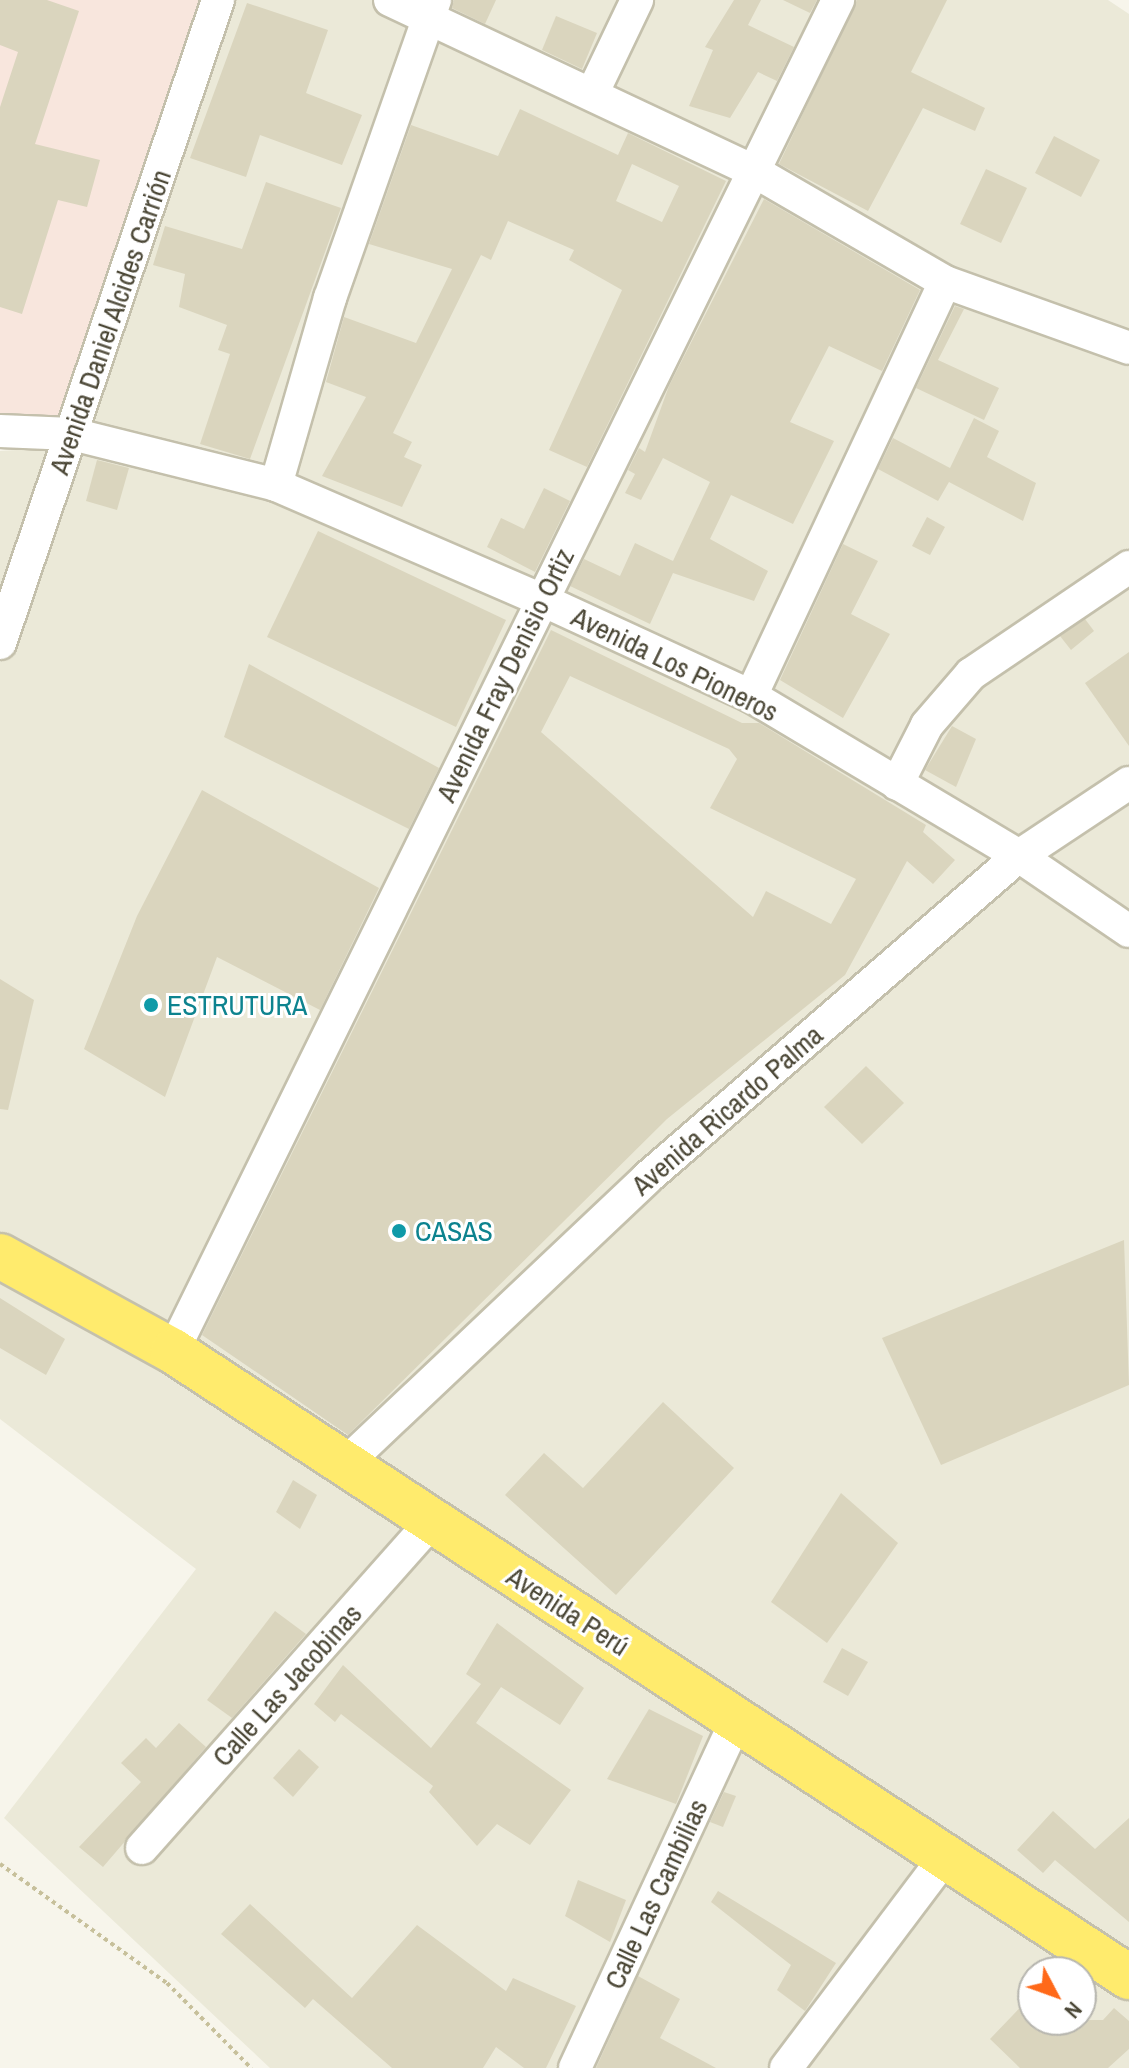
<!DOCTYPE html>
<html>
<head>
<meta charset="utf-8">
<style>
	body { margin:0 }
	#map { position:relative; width:1129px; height:2068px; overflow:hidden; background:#f7f5eb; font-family:"Archivo Narrow",sans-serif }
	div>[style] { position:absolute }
	.residential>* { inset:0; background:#ebe9d8 }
	.medical>* { inset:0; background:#f8e6dd }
	.building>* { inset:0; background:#dad5be }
	.path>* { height:4px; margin-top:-2px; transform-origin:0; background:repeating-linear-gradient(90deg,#c7c09b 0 4px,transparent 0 8px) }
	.roads { filter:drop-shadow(2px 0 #c4c0ac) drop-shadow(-2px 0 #c4c0ac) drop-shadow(0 2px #c4c0ac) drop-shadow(0 -2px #c4c0ac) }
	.minor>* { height:32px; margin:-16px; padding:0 16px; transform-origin:16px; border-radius:16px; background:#fff }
	.highway>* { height:44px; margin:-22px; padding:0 22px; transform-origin:22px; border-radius:22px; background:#ffeb6d }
	.dots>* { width:22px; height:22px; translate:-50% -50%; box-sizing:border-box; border:4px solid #fff; border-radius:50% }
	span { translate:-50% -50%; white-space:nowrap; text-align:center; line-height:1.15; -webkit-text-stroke:6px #fff; paint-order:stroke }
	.street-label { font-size:28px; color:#4c4837 }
	.culture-label { font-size:28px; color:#0d838f }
	.left { translate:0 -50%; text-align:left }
	.north { position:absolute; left:1017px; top:1956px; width:80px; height:80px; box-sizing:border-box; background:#fff; border:2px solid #b7b6af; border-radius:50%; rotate:131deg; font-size:22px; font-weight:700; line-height:32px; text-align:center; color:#4c4837 }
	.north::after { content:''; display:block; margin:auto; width:28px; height:36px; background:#ff6919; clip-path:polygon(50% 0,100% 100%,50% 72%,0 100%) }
</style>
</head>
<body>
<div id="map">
	<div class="residential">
		<i style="clip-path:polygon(evenodd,218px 0,1108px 0,1129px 14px,1129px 2068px,270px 2068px,4px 1818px,196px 1569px,0 1419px,0 451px,82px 446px,218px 0,1033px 1972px,1081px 1972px,1081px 2020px,1033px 2020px,1033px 1972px)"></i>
	</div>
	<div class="medical">
		<i style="clip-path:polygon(0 0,218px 0,72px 434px,0 431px)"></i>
	</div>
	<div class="building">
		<i style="clip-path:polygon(0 0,47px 0,79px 11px,35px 144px,100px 160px,87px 207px,58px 200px,22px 314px,0 307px,0 107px,18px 52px,0 45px)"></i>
		<i style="clip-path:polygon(454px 0,496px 0,485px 24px,452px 8px)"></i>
		<i style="clip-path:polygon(734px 0,761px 0,748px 25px,794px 47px,777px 81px,758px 72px,730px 118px,689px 106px,713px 50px,705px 47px)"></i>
		<i style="clip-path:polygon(783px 0,817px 0,810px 13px)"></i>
		<i style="clip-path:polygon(857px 0,947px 0,911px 72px,985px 108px,975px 131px,923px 108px,868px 211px,779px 164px)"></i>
		<i style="clip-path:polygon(247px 3px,328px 30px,306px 93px,362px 115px,342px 165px,260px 135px,246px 177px,190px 158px)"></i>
		<i style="clip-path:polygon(556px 16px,597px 33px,582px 69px,542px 50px)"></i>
		<i style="clip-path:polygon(evenodd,520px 109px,618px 155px,628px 133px,726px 181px,587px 467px,549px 450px,622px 290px,569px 260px,574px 250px,508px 221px,491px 260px,481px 255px,393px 433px,412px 442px,404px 457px,422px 465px,402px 507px,322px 476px,366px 397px,326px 382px,344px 317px,416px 343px,452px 269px,369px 244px,411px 125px,498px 156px,520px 109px,632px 164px,679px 186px,662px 222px,616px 201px,632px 164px)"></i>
		<i style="clip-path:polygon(1054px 136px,1100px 160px,1081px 197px,1035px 173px)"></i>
		<i style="clip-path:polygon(986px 169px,1027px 188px,1001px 243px,960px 224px)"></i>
		<i style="clip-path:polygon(266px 182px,341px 208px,250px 459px,200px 444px,230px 354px,218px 350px,227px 325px,179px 307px,185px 274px,153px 265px,165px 226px,242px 249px)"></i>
		<i style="clip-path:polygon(764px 199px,920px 290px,882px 371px,829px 346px,790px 422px,834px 441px,793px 524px,731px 495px,710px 539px,768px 571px,754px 601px,673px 573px,650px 624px,570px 586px,584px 559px,620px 576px,635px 543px,673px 561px,710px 482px,663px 458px,641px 500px,625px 493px,635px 474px,628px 470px,639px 448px,645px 452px,669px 386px)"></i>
		<i style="clip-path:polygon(955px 306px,964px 309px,938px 360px,999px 388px,984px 420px,916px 388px)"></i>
		<i style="clip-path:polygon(974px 418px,999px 431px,987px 457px,1036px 483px,1023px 521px,949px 482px,938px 501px,878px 469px,893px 438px,950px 468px)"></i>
		<i style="clip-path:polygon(97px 460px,129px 468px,117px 510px,86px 501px)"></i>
		<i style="clip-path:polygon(544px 488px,570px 501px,535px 572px,487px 547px,501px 518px,524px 529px)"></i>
		<i style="clip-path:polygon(927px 517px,945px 527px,930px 555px,912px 546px)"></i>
		<i style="clip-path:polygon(318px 531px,506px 620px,456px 727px,267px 637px)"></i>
		<i style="clip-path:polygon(843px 544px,878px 561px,851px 614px,890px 634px,843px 718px,780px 680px)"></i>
		<i style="clip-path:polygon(1085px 619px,1094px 631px,1071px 650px,1060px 636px)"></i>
		<i style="clip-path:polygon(evenodd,551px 630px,742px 723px,759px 723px,926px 825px,923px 832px,955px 860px,933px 884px,907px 861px,845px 975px,667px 1119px,348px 1435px,202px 1335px,551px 630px,570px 676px,729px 749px,737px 759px,710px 808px,856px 879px,831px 924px,766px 891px,753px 917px,541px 732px,570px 676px)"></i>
		<i style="clip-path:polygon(1129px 652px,1129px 746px,1085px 683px)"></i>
		<i style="clip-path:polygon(249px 664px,439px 768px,409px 829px,224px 737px)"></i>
		<i style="clip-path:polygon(952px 726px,976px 739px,956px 787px,925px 770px)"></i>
		<i style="clip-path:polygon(202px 790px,379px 888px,320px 1010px,217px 957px,165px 1097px,84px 1049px,137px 916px)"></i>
		<i style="clip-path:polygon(0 979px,34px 1000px,8px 1110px,0 1109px)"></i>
		<i style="clip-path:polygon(866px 1066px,904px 1103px,862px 1144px,824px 1107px)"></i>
		<i style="clip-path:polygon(1124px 1240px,1129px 1385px,941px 1465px,882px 1338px)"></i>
		<i style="clip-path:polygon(0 1298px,65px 1339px,46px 1375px,0 1348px)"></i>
		<i style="clip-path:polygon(663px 1402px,734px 1468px,616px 1595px,505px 1495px,544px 1453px,583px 1488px)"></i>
		<i style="clip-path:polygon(293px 1480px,317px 1495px,300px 1529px,276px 1512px)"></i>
		<i style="clip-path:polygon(841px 1493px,898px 1543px,827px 1643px,771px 1602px)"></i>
		<i style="clip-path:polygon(275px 1611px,306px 1634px,232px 1718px,207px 1700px)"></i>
		<i style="clip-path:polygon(497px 1623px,584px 1688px,560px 1725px,501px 1687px,476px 1723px,571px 1790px,530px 1845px,497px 1824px,477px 1846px,429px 1792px,433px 1786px,341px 1714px,335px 1722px,314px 1704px,343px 1665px,431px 1748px,481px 1684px,466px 1674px)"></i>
		<i style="clip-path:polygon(842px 1648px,868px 1662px,848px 1696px,823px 1682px)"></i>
		<i style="clip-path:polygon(649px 1709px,703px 1736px,676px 1804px,607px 1779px)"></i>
		<i style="clip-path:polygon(179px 1723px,206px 1747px,103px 1867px,79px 1847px,141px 1782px,121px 1763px,146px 1738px,156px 1748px)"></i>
		<i style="clip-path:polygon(299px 1749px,319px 1767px,293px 1797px,273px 1778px)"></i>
		<i style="clip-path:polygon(724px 1792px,736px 1796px,723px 1827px,710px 1822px)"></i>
		<i style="clip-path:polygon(1053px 1811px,1095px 1849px,1129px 1818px,1129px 1922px,1055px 1860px,1043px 1873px,1017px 1850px)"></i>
		<i style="clip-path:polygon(578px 1880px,626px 1900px,610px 1942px,565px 1916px)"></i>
		<i style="clip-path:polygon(718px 1891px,836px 1963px,805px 2011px,777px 1990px,791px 1965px,711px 1902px)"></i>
		<i style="clip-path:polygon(250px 1904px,352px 1998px,417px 1925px,506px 1991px,513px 1978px,576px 2006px,546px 2068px,524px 2068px,496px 2047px,483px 2068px,392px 2068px,313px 1999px,305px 2008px,221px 1934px)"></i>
		<i style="clip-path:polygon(638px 1976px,680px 1999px,660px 2038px,716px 2068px,596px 2068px)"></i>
		<i style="clip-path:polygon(1033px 1994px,1033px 2020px,1103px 2020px,1114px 2008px,1129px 2021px,1129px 2049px,1108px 2068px,1020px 2068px,990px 2039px)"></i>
	</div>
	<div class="path">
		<i style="left:0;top:1864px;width:205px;rotate:35.5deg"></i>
		<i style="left:167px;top:1983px;width:120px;rotate:45.3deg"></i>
	</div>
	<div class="roads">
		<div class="minor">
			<i style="left:390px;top:0;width:400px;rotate:25.2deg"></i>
			<i style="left:752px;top:170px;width:223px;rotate:30.1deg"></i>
			<i style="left:945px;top:282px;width:195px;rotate:19.7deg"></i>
			<i style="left:593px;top:92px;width:102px;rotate:-64.4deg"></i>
			<i style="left:0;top:431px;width:72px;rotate:2.4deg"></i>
			<i style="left:72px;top:434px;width:210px;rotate:14deg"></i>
			<i style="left:276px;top:485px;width:290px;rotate:23.4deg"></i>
			<i style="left:542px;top:600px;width:230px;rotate:24.7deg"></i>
			<i style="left:751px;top:696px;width:312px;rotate:30.8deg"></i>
			<i style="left:1019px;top:856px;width:133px;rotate:34.3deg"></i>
			<i style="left:276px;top:485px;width:195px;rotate:-73.9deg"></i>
			<i style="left:330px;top:298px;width:316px;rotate:-70.6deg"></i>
			<i style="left:0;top:643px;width:679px;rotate:-71.27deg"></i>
			<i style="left:751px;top:696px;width:457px;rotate:-64.9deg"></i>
			<i style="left:897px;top:784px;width:66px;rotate:-63deg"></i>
			<i style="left:927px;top:725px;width:67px;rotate:-49.2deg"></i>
			<i style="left:971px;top:674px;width:191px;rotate:-34.1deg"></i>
			<i style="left:173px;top:1351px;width:1506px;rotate:-63.79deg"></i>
			<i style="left:346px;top:1463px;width:415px;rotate:-43.4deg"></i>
			<i style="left:647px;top:1178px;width:492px;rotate:-40.9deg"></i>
			<i style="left:1019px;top:856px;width:132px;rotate:-33.6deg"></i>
			<i style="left:142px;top:1848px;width:436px;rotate:-48.4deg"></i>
			<i style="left:575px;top:2068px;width:383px;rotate:-65.1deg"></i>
			<i style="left:786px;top:2068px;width:266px;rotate:-53deg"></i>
		</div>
		<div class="highway">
			<i style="left:0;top:1256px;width:197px;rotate:28.8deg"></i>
			<i style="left:173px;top:1351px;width:1143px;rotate:33.22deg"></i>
		</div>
	</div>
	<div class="dots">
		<i style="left:151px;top:1005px;background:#0f9aa8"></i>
		<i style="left:399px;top:1231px;background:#0f9aa8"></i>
	</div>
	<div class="street-label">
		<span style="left:110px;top:322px;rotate:-71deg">Avenida Daniel Alcides Carrión</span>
		<span style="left:675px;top:664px;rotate:26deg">Avenida Los Pioneros</span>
		<span style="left:505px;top:675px;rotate:-64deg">Avenida Fray Denisio Ortiz</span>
		<span style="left:727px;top:1110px;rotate:-41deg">Avenida Ricardo Palma</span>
		<span style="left:568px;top:1611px;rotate:33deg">Avenida Perú</span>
		<span style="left:287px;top:1685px;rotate:-48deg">Calle Las Jacobinas</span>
		<span style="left:656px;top:1894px;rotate:-65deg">Calle Las Cambilias</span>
	</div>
	<div class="culture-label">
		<span class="left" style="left:167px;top:1005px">ESTRUTURA</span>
		<span class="left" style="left:415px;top:1231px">CASAS</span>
	</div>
	<div class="north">N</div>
</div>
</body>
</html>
